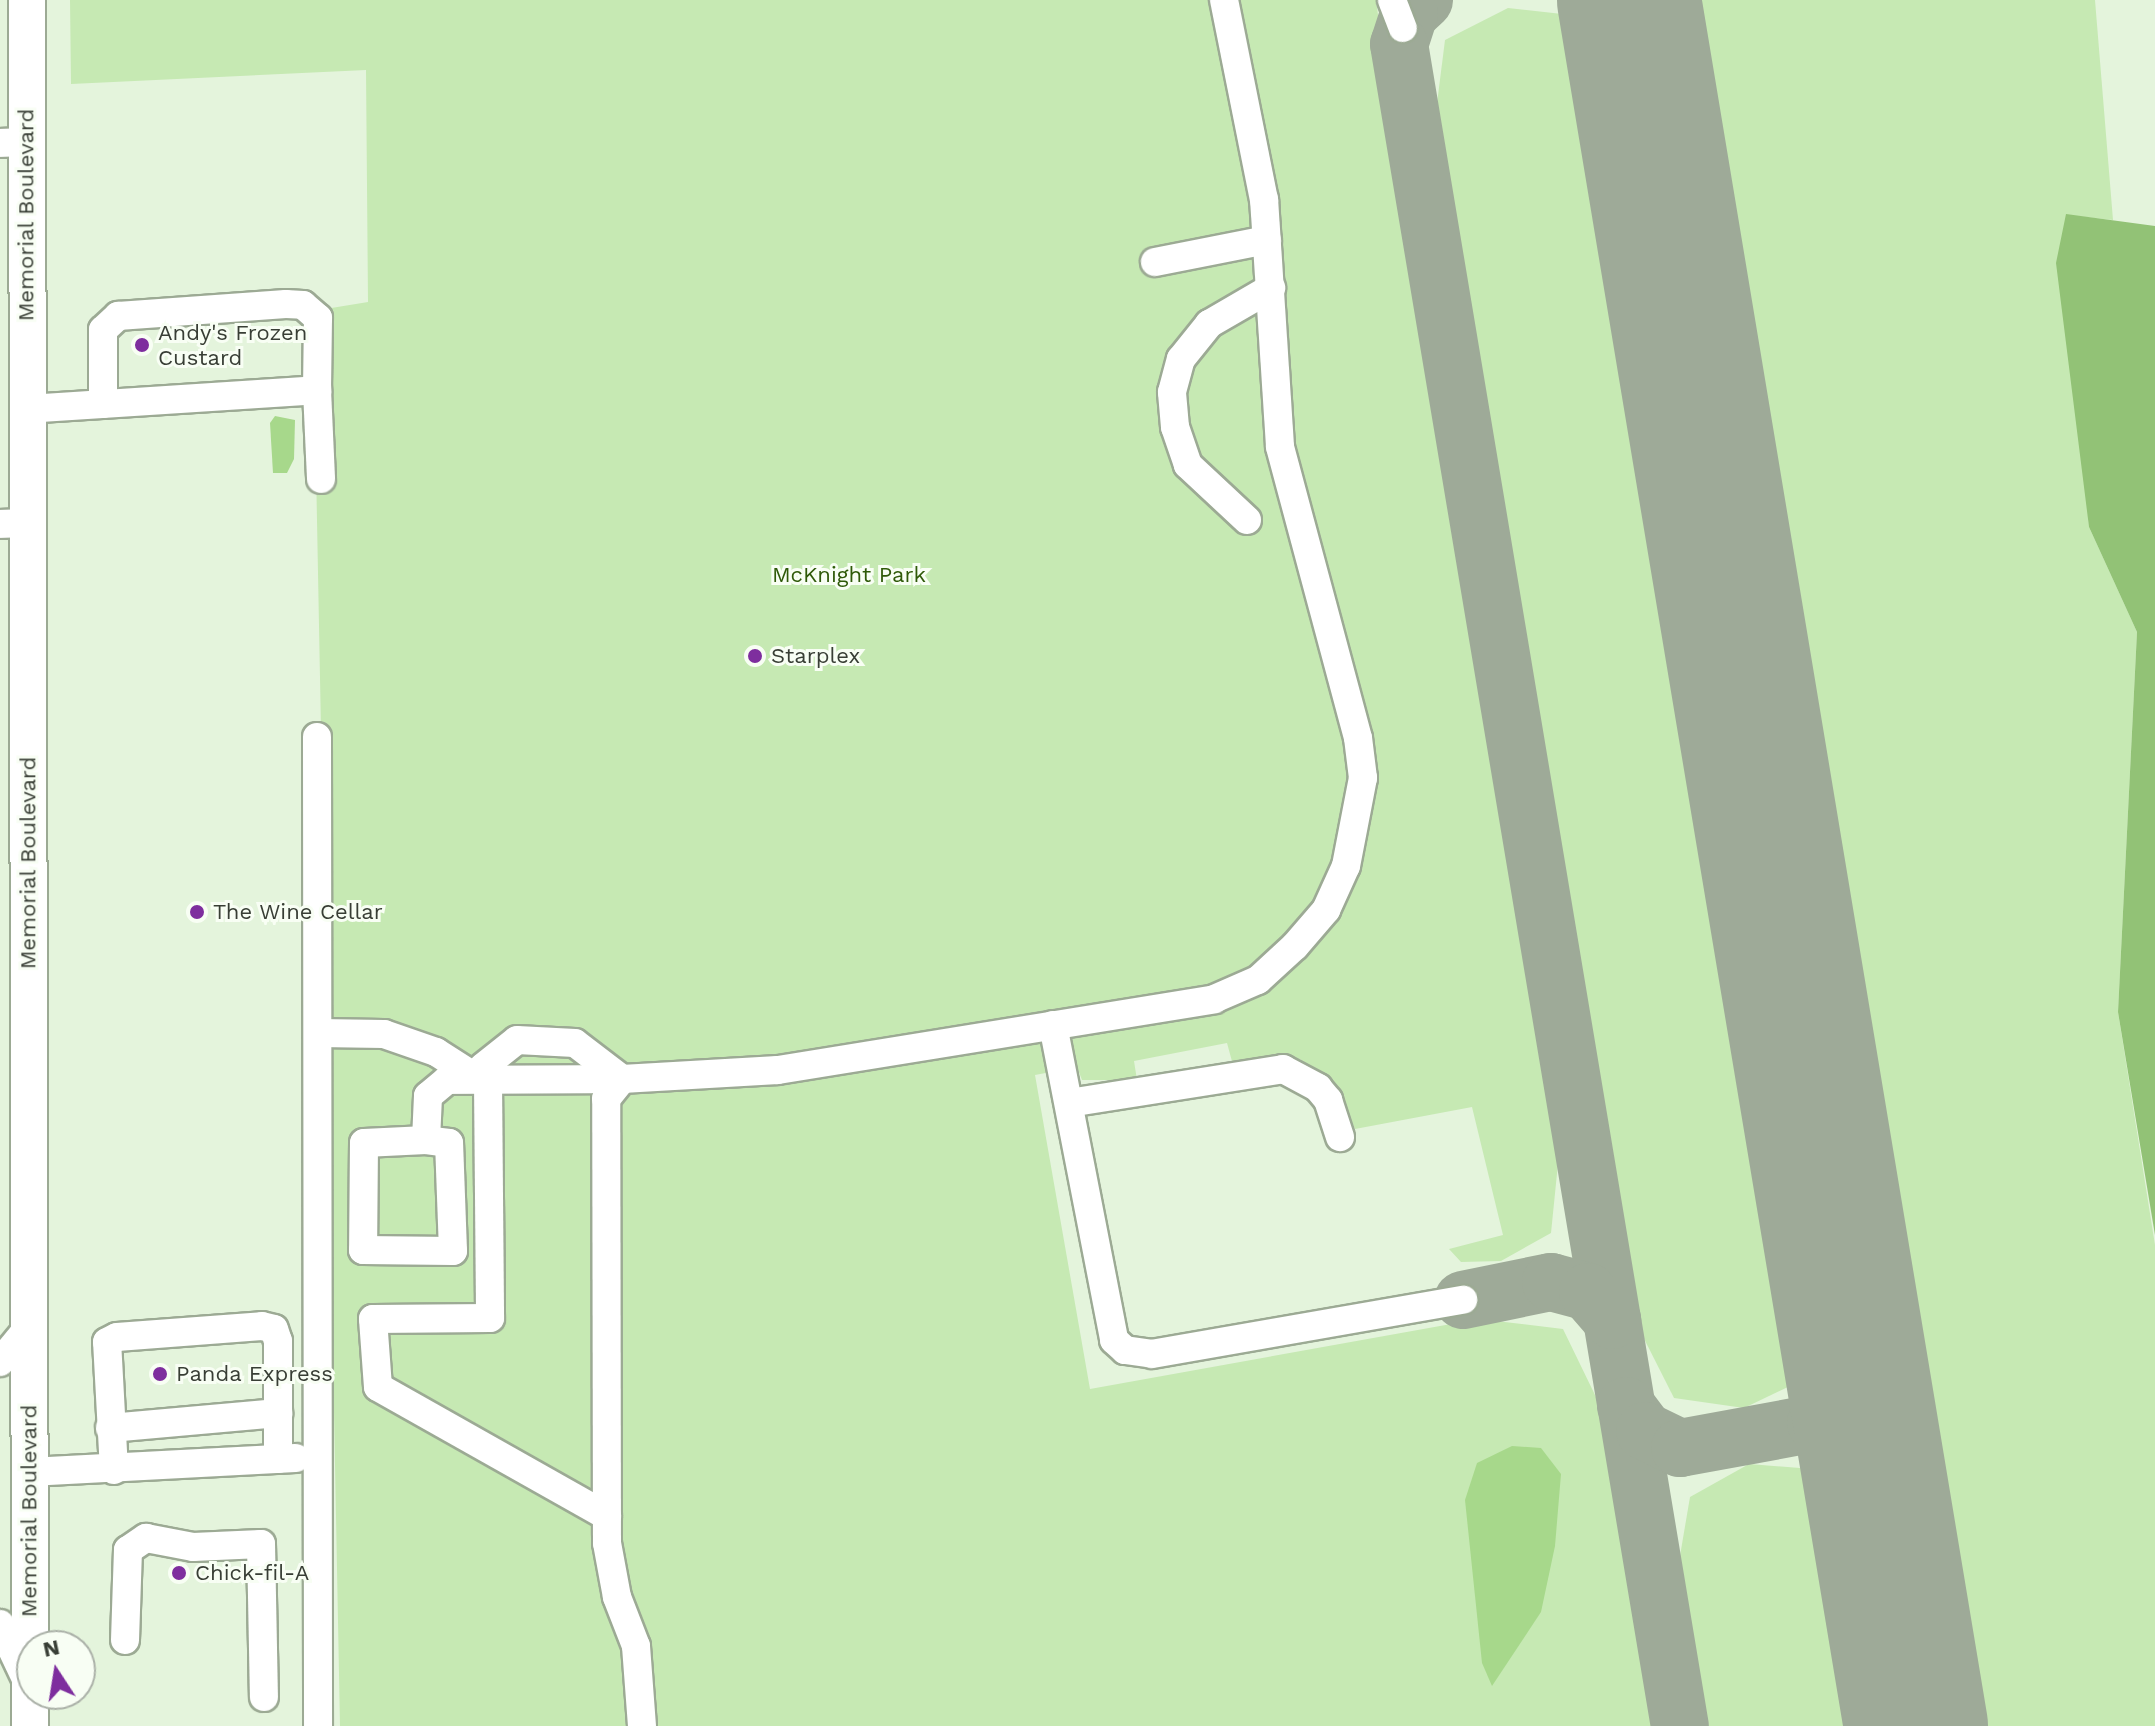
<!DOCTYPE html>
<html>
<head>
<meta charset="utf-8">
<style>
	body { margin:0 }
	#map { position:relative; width:2155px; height:1726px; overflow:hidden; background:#e4f4dc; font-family:"Work Sans",sans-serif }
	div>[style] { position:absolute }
	.green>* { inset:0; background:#c6e9b3 }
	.forest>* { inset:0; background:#92c276 }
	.water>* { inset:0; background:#a7d88b }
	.taxiway>* { height:58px; margin:-29px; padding:0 29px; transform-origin:29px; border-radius:29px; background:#9eaa98 }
	.runway>* { height:144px; margin:-72px; padding:0 72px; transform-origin:72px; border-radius:72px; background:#9eaa98 }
	.roads { filter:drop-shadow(2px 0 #9caa94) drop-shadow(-2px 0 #9caa94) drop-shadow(0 2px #9caa94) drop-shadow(0 -2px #9caa94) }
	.minor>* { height:28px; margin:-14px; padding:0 14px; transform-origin:14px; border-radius:14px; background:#fff }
	.major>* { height:36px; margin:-18px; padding:0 18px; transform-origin:18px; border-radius:18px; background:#fff }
	.dots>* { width:22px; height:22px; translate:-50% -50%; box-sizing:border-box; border:4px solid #f8fef4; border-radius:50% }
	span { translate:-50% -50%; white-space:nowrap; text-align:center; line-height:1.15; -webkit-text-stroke:6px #f8fef4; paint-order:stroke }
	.street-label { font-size:22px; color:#383e35 }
	.poi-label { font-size:22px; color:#383e35 }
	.left { translate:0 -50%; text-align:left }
	.park-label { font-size:22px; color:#2f5a09 }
	.north { position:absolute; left:16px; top:1630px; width:80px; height:80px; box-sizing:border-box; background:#f8fef4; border:2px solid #abb1a8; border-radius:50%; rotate:348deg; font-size:22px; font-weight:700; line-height:32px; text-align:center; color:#383e35 }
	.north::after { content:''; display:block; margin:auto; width:28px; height:36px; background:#7e2e9e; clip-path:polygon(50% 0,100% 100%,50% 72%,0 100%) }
</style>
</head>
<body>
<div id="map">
	<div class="green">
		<i style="clip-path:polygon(70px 0,1376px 0,1400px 178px,1561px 1134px,1551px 1233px,1501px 1261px,1461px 1262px,1449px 1249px,1503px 1235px,1472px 1107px,1355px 1129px,1340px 1095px,1300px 1059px,1233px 1065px,1227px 1043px,1134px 1061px,1137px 1080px,1082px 1080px,1077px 1067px,1035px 1075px,1090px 1389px,1479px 1319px,1563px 1329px,1611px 1428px,1662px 1726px,340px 1726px,313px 311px,368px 302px,366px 70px,71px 84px)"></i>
		<i style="clip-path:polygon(1677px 0,2095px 0,2113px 220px,2066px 215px,2089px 527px,2137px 632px,2118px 1012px,2155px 1245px,2155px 1726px,1966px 1726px)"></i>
		<i style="clip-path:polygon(1508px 8px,1580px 16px,1665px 508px,1809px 1377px,1744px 1408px,1674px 1398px,1628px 1307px,1432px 143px,1445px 40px)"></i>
		<i style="clip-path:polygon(1749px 1464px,1825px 1470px,1867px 1726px,1696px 1726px,1673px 1597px,1690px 1497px)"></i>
	</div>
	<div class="forest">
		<i style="clip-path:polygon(2066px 214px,2155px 226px,2155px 1235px,2118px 1012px,2137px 632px,2089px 527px,2056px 263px)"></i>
	</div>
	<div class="water">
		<i style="clip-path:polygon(275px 416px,295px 420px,294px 459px,287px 473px,273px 473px,270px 423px)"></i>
		<i style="clip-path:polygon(1512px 1446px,1541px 1448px,1561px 1474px,1555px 1546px,1541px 1612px,1492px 1686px,1482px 1663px,1465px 1500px,1477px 1463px)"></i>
	</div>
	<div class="taxiway">
		<i style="left:1424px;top:0;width:21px;rotate:137deg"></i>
		<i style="left:1409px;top:14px;width:32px;rotate:108deg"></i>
		<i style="left:1399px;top:44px;width:1705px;rotate:80.52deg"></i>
		<i style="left:1463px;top:1300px;width:90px;rotate:-11.6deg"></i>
		<i style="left:1551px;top:1282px;width:38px;rotate:15deg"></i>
		<i style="left:1588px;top:1292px;width:37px;rotate:49deg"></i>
		<i style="left:1626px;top:1406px;width:31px;rotate:53deg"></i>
		<i style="left:1645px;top:1431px;width:39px;rotate:26deg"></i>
		<i style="left:1680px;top:1448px;width:138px;rotate:-10.4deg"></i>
		<i style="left:1816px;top:1423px;width:19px;rotate:12deg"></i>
		<i style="left:1835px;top:1427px;width:40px;rotate:43deg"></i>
		<i style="left:1864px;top:1454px;width:22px;rotate:63deg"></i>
		<i style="left:1816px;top:1423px;width:44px;rotate:-43.2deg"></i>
		<i style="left:1848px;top:1393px;width:39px;rotate:-81deg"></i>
	</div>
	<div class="runway">
		<i style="left:1629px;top:0;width:1750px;rotate:80.56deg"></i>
	</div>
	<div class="roads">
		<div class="minor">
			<i style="left:1392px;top:0;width:30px;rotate:69deg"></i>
			<i style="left:0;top:143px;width:26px;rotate:-2deg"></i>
			<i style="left:1155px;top:262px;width:114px;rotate:-11.1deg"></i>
			<i style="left:103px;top:404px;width:74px;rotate:-90deg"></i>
			<i style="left:103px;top:330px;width:21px;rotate:-43deg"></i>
			<i style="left:118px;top:316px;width:168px;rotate:-4.1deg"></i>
			<i style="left:286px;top:304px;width:17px;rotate:3deg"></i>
			<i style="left:303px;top:305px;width:20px;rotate:41deg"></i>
			<i style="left:318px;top:318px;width:72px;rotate:90.8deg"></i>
			<i style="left:27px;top:409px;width:291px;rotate:-3.7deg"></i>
			<i style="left:317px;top:390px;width:89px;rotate:87.4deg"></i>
			<i style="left:1247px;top:520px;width:81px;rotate:-137deg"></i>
			<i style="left:1188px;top:465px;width:40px;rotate:-108.9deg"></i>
			<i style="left:1175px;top:427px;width:35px;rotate:-95deg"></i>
			<i style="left:1172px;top:392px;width:34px;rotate:-75deg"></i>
			<i style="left:1181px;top:359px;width:45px;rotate:-51.3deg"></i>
			<i style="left:1209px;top:324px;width:72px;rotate:-30.1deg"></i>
			<i style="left:0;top:524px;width:27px;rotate:-2deg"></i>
			<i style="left:317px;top:737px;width:989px;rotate:89.94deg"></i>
			<i style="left:1053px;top:1025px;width:321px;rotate:79deg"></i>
			<i style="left:1114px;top:1340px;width:15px;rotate:42deg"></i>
			<i style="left:1125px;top:1350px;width:27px;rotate:8deg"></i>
			<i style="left:1152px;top:1354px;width:316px;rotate:-9.9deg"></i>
			<i style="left:319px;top:1033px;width:65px;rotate:0.9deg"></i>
			<i style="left:384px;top:1034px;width:55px;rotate:19.1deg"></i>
			<i style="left:436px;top:1052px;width:52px;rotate:32.5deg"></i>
			<i style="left:480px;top:1080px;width:13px;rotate:-77deg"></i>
			<i style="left:483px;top:1067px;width:43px;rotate:-38.5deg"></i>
			<i style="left:517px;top:1040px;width:58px;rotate:3deg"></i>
			<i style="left:575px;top:1043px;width:59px;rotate:37.5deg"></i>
			<i style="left:488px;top:1081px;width:237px;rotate:89.5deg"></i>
			<i style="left:490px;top:1318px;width:117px;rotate:179.5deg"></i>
			<i style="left:373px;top:1319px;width:68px;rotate:85.8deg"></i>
			<i style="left:378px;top:1387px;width:263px;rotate:29.4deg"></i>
			<i style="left:1069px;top:1103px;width:217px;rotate:-9deg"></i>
			<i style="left:1283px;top:1069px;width:40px;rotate:28deg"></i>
			<i style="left:1318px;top:1088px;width:16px;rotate:50deg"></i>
			<i style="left:1328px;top:1100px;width:39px;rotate:72deg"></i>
			<i style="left:426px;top:1140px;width:62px;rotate:177.2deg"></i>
			<i style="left:364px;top:1143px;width:107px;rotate:90.5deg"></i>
			<i style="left:363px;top:1250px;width:90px;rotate:0.6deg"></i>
			<i style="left:453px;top:1251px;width:108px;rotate:-92.1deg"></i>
			<i style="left:449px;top:1143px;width:23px;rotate:-173deg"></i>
			<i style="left:426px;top:1140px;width:44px;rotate:-87.4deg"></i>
			<i style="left:428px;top:1096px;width:25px;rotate:-40deg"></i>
			<i style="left:447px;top:1080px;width:175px;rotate:-0.3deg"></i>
			<i style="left:0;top:1362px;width:45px;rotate:-50.4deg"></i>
			<i style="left:110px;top:1428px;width:169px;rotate:-5.1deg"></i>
			<i style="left:114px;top:1470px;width:128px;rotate:-93.1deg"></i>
			<i style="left:107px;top:1342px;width:11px;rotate:-27deg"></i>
			<i style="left:117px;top:1337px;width:145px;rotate:-4.3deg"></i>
			<i style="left:262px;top:1326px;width:12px;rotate:14deg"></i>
			<i style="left:274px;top:1329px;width:13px;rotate:72deg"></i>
			<i style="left:278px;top:1341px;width:118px;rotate:90deg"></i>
			<i style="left:29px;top:1472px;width:267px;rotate:-3deg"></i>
			<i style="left:0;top:1624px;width:63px;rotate:64.7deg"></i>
			<i style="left:125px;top:1640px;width:90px;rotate:-88.1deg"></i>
			<i style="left:128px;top:1550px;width:22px;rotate:-34deg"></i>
			<i style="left:146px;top:1538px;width:48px;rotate:10.8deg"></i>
			<i style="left:193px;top:1547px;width:68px;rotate:-2.5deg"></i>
			<i style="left:261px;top:1544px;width:153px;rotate:88.9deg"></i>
			<i style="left:642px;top:1726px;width:80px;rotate:-94.3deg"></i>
			<i style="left:636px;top:1646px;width:53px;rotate:-111.2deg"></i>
			<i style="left:617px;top:1597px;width:55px;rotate:-100.5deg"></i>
			<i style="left:607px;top:1543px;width:444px;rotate:-90.1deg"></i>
			<i style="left:606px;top:1099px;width:26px;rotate:-51deg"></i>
			<i style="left:622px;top:1079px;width:156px;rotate:-3.3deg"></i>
			<i style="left:778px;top:1070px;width:442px;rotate:-9.2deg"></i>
			<i style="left:1214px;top:999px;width:48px;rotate:-23.4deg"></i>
			<i style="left:1258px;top:980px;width:50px;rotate:-42.6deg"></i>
			<i style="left:1295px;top:946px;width:48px;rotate:-49.3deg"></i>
			<i style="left:1326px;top:910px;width:48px;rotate:-65.6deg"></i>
			<i style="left:1346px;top:866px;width:90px;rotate:-79.1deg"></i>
			<i style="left:1363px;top:778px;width:40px;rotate:-97.1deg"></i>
			<i style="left:1358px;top:738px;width:302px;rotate:-105deg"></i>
			<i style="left:1280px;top:446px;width:247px;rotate:-93.7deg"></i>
			<i style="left:1264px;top:200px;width:204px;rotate:-101.3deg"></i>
		</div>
		<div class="major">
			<i style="left:27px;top:0;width:1726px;rotate:89.9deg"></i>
		</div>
	</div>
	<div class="dots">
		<i style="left:142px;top:345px;background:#7e2e9e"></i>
		<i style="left:755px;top:656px;background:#7e2e9e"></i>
		<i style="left:197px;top:912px;background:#7e2e9e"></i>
		<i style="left:160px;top:1374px;background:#7e2e9e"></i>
		<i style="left:179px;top:1573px;background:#7e2e9e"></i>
	</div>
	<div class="street-label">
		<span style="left:26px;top:215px;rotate:-90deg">Memorial Boulevard</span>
		<span style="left:28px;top:863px;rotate:-90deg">Memorial Boulevard</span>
		<span style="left:29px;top:1511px;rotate:-90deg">Memorial Boulevard</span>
	</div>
	<div class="poi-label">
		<span class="left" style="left:158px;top:345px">Andy's Frozen<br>Custard</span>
		<span class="left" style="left:771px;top:656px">Starplex</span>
		<span class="left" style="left:213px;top:912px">The Wine Cellar</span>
		<span class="left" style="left:176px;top:1374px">Panda Express</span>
		<span class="left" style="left:195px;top:1573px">Chick-fil-A</span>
	</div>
	<div class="park-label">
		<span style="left:849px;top:575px">McKnight Park</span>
	</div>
	<div class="north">N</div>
</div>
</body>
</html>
